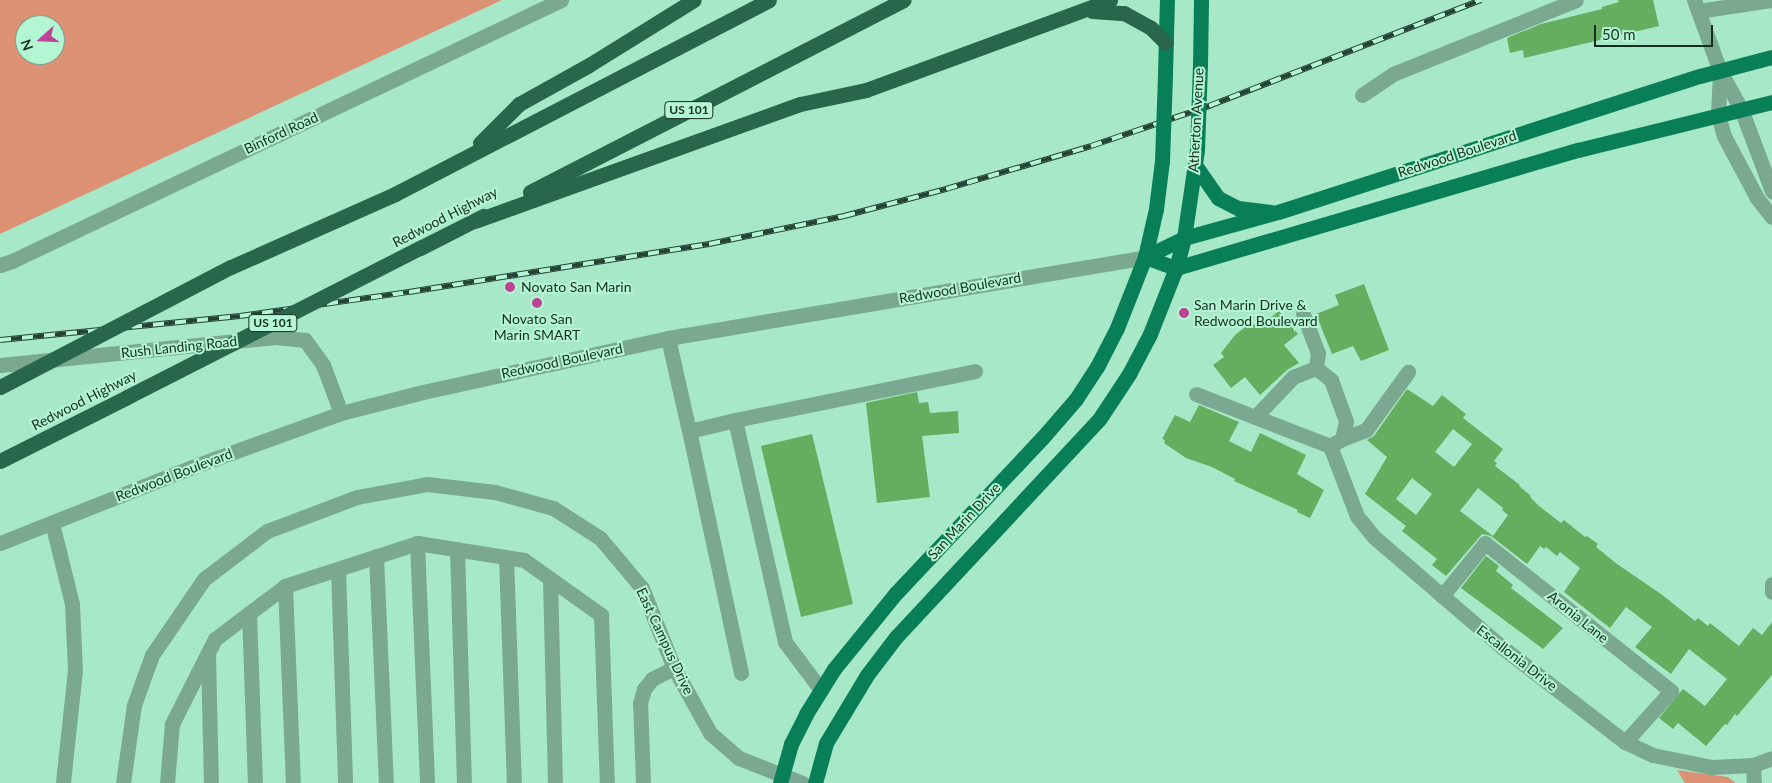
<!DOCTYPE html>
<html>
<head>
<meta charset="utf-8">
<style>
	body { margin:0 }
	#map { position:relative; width:1772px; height:783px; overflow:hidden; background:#a7e8c8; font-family:Lato,sans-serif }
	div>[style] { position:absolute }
	.green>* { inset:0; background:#dc9174 }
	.building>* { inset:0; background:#65ad5f }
	.minor>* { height:15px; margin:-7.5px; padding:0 7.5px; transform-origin:7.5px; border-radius:7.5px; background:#7ba891 }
	.major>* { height:15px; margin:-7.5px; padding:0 7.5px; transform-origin:7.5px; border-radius:7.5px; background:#097f57 }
	.highway>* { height:15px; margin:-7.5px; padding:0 7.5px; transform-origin:7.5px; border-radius:7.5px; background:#28674c }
	.rail>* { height:5.5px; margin-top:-2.75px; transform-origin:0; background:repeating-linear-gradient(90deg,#b4f6d4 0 11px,#244335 0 22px); box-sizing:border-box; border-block:1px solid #244335 }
	.major-bridge>* { height:15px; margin:-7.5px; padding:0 7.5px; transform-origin:7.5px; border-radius:7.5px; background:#097f57 }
	.highway-bridge>* { height:15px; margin:-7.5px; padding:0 7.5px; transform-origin:7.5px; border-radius:7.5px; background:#28674c }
	.dots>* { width:14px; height:14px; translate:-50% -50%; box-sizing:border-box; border:2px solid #b4f6d4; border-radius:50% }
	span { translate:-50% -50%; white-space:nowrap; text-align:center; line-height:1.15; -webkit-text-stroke:4px #b4f6d4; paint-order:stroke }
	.shield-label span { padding:1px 4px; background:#b4f6d4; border:1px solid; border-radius:4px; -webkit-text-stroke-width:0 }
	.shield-label { font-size:12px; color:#142e22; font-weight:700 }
	.street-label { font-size:14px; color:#142e22 }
	.poi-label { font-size:14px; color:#142e22 }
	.left { translate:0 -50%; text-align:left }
	.north { position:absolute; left:15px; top:15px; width:50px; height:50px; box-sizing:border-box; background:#b4f6d4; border:1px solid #74a68d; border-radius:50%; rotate:250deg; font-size:14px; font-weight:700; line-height:20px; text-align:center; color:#142e22 }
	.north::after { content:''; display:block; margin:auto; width:18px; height:22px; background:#bd4396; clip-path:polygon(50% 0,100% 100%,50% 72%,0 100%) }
	.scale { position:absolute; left:1594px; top:25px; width:119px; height:22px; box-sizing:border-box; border:2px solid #142e22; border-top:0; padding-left:6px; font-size:15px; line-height:18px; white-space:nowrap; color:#142e22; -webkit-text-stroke:4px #b4f6d4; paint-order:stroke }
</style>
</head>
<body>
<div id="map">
	<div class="green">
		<i style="clip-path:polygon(evenodd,0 0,502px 0,0 234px,0 0,25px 25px,55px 25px,55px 55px,25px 55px,25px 25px)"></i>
		<i style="clip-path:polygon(1677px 770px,1728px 777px,1736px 783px,1685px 783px)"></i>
	</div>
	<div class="building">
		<i style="clip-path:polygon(1618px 0,1653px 0,1659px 26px,1524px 58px,1523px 50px,1510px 53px,1507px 39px,1509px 37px,1541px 24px,1602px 9px,1602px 7px,1619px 2px)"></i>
		<i style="clip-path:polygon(1364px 284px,1389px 350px,1361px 361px,1353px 346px,1332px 354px,1316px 314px,1339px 305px,1335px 295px)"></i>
		<i style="clip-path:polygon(1279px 311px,1298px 334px,1284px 345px,1299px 363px,1287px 370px,1260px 395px,1245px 377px,1231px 388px,1213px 365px,1224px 357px,1221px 353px,1235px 335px,1252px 322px,1254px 325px,1258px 323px,1265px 317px,1268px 320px)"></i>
		<i style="clip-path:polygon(evenodd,1407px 389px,1433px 406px,1442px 395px,1466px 414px,1463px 418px,1503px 449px,1494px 461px,1497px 463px,1495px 466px,1520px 485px,1519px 486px,1531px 496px,1530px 497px,1539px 506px,1561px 523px,1564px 520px,1585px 537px,1587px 536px,1598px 544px,1596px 547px,1617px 564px,1661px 594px,1695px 621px,1698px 618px,1708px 626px,1710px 623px,1739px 646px,1753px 628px,1762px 635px,1772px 622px,1772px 675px,1737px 716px,1735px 714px,1727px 725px,1725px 724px,1706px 746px,1678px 723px,1673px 729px,1659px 718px,1683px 689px,1705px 706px,1727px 679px,1689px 649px,1671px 674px,1635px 647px,1652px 627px,1626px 607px,1610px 628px,1564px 592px,1580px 568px,1560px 552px,1557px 556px,1546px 547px,1544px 549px,1540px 546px,1527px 564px,1491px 536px,1482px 534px,1446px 576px,1432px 565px,1437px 559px,1402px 531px,1406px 526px,1365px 494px,1387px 457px,1367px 440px,1374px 436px,1407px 389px,1453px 429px,1472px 444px,1454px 467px,1435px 452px,1453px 429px,1407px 389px,1412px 478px,1432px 494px,1416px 515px,1396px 499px,1412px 478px,1407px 389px,1478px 488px,1503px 508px,1502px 510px,1508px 515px,1493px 536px,1460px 511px,1478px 488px)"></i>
		<i style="clip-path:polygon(917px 392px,919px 403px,928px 402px,930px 413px,958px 411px,959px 433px,922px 436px,930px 497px,877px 503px,866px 403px)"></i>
		<i style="clip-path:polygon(1199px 405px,1239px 422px,1229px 441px,1251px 452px,1260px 433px,1306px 455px,1297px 474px,1324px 490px,1310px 518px,1297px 512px,1298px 510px,1234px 481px,1235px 479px,1212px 467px,1186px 458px,1164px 443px,1165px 440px,1162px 439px,1175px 415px,1190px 422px)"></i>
		<i style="clip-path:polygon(812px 434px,853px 604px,801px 617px,761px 446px)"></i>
		<i style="clip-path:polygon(1486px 556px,1499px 566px,1496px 571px,1513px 585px,1511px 588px,1563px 628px,1543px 649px,1461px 588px)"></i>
	</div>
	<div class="minor">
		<i style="left:1694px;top:0;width:76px;rotate:69.9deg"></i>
		<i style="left:1720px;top:71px;width:43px;rotate:61.1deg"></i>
		<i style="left:1741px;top:109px;width:88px;rotate:69.3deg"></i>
		<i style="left:1698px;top:11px;width:75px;rotate:-8.5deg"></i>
		<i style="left:1720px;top:73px;width:41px;rotate:92.8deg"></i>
		<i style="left:1718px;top:114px;width:23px;rotate:75deg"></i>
		<i style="left:1724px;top:136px;width:70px;rotate:62deg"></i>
		<i style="left:1757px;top:198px;width:24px;rotate:52deg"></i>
		<i style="left:1362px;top:95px;width:37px;rotate:-34deg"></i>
		<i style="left:1393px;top:74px;width:197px;rotate:-22deg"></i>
		<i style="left:0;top:265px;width:13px;rotate:-18deg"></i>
		<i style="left:12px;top:261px;width:608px;rotate:-25.43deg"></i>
		<i style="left:1303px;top:314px;width:42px;rotate:69deg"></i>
		<i style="left:1318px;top:353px;width:15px;rotate:98deg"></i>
		<i style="left:668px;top:338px;width:95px;rotate:77.3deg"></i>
		<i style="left:0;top:365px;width:277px;rotate:-5.8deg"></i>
		<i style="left:276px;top:337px;width:29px;rotate:6deg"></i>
		<i style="left:305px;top:340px;width:31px;rotate:54deg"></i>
		<i style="left:323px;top:365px;width:51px;rotate:69.4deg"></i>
		<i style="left:1196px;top:394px;width:63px;rotate:21.3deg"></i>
		<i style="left:735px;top:420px;width:245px;rotate:-11.5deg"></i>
		<i style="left:1342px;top:439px;width:26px;rotate:-21deg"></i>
		<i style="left:1366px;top:430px;width:72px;rotate:-54.1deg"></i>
		<i style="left:1330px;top:446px;width:14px;rotate:-30deg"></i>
		<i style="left:1342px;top:439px;width:18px;rotate:-77deg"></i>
		<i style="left:1346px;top:421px;width:44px;rotate:-110.1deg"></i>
		<i style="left:1331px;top:380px;width:19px;rotate:-141deg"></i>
		<i style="left:1316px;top:368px;width:25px;rotate:159deg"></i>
		<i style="left:1293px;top:377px;width:55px;rotate:133.5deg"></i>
		<i style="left:1255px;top:417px;width:80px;rotate:21.1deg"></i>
		<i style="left:1330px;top:446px;width:75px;rotate:68.9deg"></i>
		<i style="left:1357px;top:516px;width:27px;rotate:51deg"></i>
		<i style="left:1374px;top:537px;width:170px;rotate:40.7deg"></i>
		<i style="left:1503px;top:648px;width:154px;rotate:37.6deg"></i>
		<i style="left:1625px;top:742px;width:31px;rotate:25deg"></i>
		<i style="left:1653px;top:755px;width:59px;rotate:11.7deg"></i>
		<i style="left:1711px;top:767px;width:42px;rotate:-2.7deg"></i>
		<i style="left:1753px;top:765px;width:20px;rotate:-20deg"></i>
		<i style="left:52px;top:523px;width:83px;rotate:76.1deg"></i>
		<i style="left:72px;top:604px;width:66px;rotate:87.4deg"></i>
		<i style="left:75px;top:670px;width:114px;rotate:96.1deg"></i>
		<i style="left:0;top:543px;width:206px;rotate:-21.6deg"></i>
		<i style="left:192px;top:467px;width:158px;rotate:-19.9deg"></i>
		<i style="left:341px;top:413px;width:85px;rotate:-14.4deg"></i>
		<i style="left:423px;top:392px;width:251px;rotate:-12.4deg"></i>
		<i style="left:668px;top:338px;width:484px;rotate:-9.6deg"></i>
		<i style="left:417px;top:543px;width:240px;rotate:87.6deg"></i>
		<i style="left:457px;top:549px;width:234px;rotate:88.3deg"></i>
		<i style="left:376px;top:556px;width:227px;rotate:87.5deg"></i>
		<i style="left:506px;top:557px;width:226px;rotate:88deg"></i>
		<i style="left:338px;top:569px;width:214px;rotate:88.1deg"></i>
		<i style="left:550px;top:579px;width:204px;rotate:88.6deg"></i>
		<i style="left:1772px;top:584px;width:8px;rotate:90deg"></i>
		<i style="left:285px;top:586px;width:197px;rotate:87.7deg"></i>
		<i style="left:1442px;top:596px;width:68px;rotate:-50.9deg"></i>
		<i style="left:1485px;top:543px;width:238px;rotate:38.5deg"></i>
		<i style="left:1671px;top:691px;width:69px;rotate:132deg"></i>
		<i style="left:249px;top:613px;width:170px;rotate:88deg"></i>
		<i style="left:208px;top:655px;width:128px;rotate:88.7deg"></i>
		<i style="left:741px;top:673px;width:248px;rotate:-102.1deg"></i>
		<i style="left:689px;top:431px;width:47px;rotate:-13.4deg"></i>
		<i style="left:735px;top:420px;width:228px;rotate:77.3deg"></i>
		<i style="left:785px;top:642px;width:60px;rotate:53.1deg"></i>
		<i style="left:1753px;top:765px;width:18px;rotate:87deg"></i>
		<i style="left:123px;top:783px;width:79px;rotate:-82deg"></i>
		<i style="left:134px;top:705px;width:53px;rotate:-70.2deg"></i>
		<i style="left:152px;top:655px;width:92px;rotate:-55.6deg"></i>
		<i style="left:204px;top:579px;width:79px;rotate:-37.3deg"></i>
		<i style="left:267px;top:531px;width:96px;rotate:-20.7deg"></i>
		<i style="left:357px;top:497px;width:71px;rotate:-10.5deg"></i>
		<i style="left:427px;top:484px;width:68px;rotate:6.7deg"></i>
		<i style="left:495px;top:492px;width:60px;rotate:15.4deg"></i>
		<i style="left:553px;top:508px;width:56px;rotate:32.6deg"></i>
		<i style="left:600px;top:538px;width:65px;rotate:50deg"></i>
		<i style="left:642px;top:588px;width:86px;rotate:68.2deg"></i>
		<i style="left:674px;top:668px;width:74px;rotate:61deg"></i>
		<i style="left:710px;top:733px;width:38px;rotate:41deg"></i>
		<i style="left:739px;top:758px;width:68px;rotate:21.6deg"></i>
		<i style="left:167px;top:783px;width:59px;rotate:-85.2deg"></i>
		<i style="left:172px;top:724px;width:95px;rotate:-63.2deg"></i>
		<i style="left:215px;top:639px;width:88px;rotate:-37.1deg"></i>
		<i style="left:285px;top:586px;width:139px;rotate:-18deg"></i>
		<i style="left:417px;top:543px;width:108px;rotate:9deg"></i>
		<i style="left:524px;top:560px;width:95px;rotate:35.5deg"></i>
		<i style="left:601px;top:615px;width:168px;rotate:88deg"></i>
		<i style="left:643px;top:783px;width:80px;rotate:-92.1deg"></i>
		<i style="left:640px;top:703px;width:15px;rotate:-74deg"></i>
		<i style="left:644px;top:689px;width:13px;rotate:-51deg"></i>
		<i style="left:652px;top:679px;width:25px;rotate:-27deg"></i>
	</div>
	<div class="major">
		<i style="left:1200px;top:65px;width:65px;rotate:-89.1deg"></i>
		<i style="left:1165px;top:74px;width:74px;rotate:-88.5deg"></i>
		<i style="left:1195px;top:165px;width:40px;rotate:55.1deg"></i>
		<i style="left:1218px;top:198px;width:22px;rotate:27deg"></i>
		<i style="left:1238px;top:208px;width:33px;rotate:7deg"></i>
		<i style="left:1145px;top:257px;width:43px;rotate:-26deg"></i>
		<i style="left:1184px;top:238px;width:98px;rotate:-15.5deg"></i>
		<i style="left:1278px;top:212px;width:443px;rotate:-17.9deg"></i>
		<i style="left:1700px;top:76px;width:74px;rotate:-14.8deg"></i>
		<i style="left:1145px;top:257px;width:33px;rotate:20deg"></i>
		<i style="left:1176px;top:268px;width:419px;rotate:-16.4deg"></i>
		<i style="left:1578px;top:150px;width:200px;rotate:-13.9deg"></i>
		<i style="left:780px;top:783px;width:41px;rotate:-74.2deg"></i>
		<i style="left:791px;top:744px;width:34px;rotate:-63deg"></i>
		<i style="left:806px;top:714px;width:53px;rotate:-58.1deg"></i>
		<i style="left:834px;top:669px;width:98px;rotate:-50.8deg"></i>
		<i style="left:896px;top:593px;width:214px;rotate:-46.7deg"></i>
		<i style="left:1043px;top:437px;width:50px;rotate:-49deg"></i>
		<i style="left:1076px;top:399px;width:38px;rotate:-57deg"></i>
		<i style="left:1097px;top:367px;width:44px;rotate:-62.9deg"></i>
		<i style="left:1117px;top:328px;width:76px;rotate:-68.5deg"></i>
		<i style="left:1145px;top:257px;width:49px;rotate:-77.1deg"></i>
		<i style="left:1156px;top:209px;width:48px;rotate:-82.9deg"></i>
		<i style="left:815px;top:783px;width:41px;rotate:-74.6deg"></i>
		<i style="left:826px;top:743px;width:79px;rotate:-58.9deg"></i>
		<i style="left:867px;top:675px;width:48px;rotate:-52.7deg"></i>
		<i style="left:896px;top:637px;width:299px;rotate:-47deg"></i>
		<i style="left:1100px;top:418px;width:53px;rotate:-56.6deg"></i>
		<i style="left:1129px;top:374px;width:45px;rotate:-62.3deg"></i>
		<i style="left:1150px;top:334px;width:71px;rotate:-68.5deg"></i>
		<i style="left:1176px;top:268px;width:31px;rotate:-75deg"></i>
		<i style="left:1184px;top:238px;width:89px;rotate:-81.6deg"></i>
	</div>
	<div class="highway">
		<i style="left:1092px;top:11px;width:32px;rotate:4deg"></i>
		<i style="left:1124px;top:13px;width:31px;rotate:29deg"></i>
		<i style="left:1151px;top:28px;width:21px;rotate:45deg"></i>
		<i style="left:480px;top:143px;width:55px;rotate:-45deg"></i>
		<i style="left:519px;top:104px;width:80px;rotate:-29.1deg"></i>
		<i style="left:589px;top:65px;width:123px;rotate:-31.8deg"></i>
		<i style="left:530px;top:192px;width:420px;rotate:-27.2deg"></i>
		<i style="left:475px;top:221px;width:345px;rotate:-19.8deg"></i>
		<i style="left:800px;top:104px;width:67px;rotate:-12deg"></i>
		<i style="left:866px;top:90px;width:260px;rotate:-20.2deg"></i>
		<i style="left:420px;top:248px;width:71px;rotate:-26.9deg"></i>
		<i style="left:231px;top:267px;width:180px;rotate:-24deg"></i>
		<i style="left:395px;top:194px;width:421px;rotate:-27.4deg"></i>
		<i style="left:0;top:461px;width:142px;rotate:-26.7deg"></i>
	</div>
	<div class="rail">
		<i style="left:0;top:340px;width:241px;rotate:-5.7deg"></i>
		<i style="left:240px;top:316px;width:171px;rotate:-8.1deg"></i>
		<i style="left:409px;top:292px;width:304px;rotate:-9.1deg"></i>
		<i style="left:709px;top:244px;width:138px;rotate:-11.7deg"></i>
		<i style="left:844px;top:216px;width:106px;rotate:-14.8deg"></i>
		<i style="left:946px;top:189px;width:151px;rotate:-16.5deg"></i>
		<i style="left:1091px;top:146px;width:125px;rotate:-18.7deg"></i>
		<i style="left:1209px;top:106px;width:292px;rotate:-21.3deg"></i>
	</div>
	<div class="major-bridge">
		<i style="left:1197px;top:150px;width:85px;rotate:-88deg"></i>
		<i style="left:1162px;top:161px;width:87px;rotate:-88deg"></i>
	</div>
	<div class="highway-bridge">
		<i style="left:0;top:387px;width:260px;rotate:-27.5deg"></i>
		<i style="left:127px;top:397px;width:329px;rotate:-27deg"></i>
	</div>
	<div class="dots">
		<i style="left:510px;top:287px;background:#bd4396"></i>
		<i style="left:537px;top:303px;background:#bd4396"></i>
		<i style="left:1184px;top:313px;background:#bd4396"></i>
	</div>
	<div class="shield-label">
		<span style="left:689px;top:110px">US 101</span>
		<span style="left:273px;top:323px">US 101</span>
	</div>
	<div class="street-label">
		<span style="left:1196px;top:120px;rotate:-87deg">Atherton Avenue</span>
		<span style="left:281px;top:133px;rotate:-25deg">Binford Road</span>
		<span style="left:1457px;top:154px;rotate:-18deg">Redwood Boulevard</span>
		<span style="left:445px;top:217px;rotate:-27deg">Redwood Highway</span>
		<span style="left:960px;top:288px;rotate:-10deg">Redwood Boulevard</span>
		<span style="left:179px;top:347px;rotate:-6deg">Rush Landing Road</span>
		<span style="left:562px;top:361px;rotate:-12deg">Redwood Boulevard</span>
		<span style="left:84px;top:400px;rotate:-27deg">Redwood Highway</span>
		<span style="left:174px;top:475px;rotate:-21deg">Redwood Boulevard</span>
		<span style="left:964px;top:521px;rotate:-47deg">San Marin Drive</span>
		<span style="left:1578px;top:617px;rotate:39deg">Aronia Lane</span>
		<span style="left:665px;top:641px;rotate:65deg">East Campus Drive</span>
		<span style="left:1517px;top:658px;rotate:38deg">Escallonia Drive</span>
	</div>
	<div class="poi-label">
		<span class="left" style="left:521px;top:287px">Novato San Marin</span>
		<span class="left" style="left:1194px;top:313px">San Marin Drive &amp;<br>Redwood Boulevard</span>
		<span style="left:537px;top:327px">Novato San<br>Marin SMART</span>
	</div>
	<div class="north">N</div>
	<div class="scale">50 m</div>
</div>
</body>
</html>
